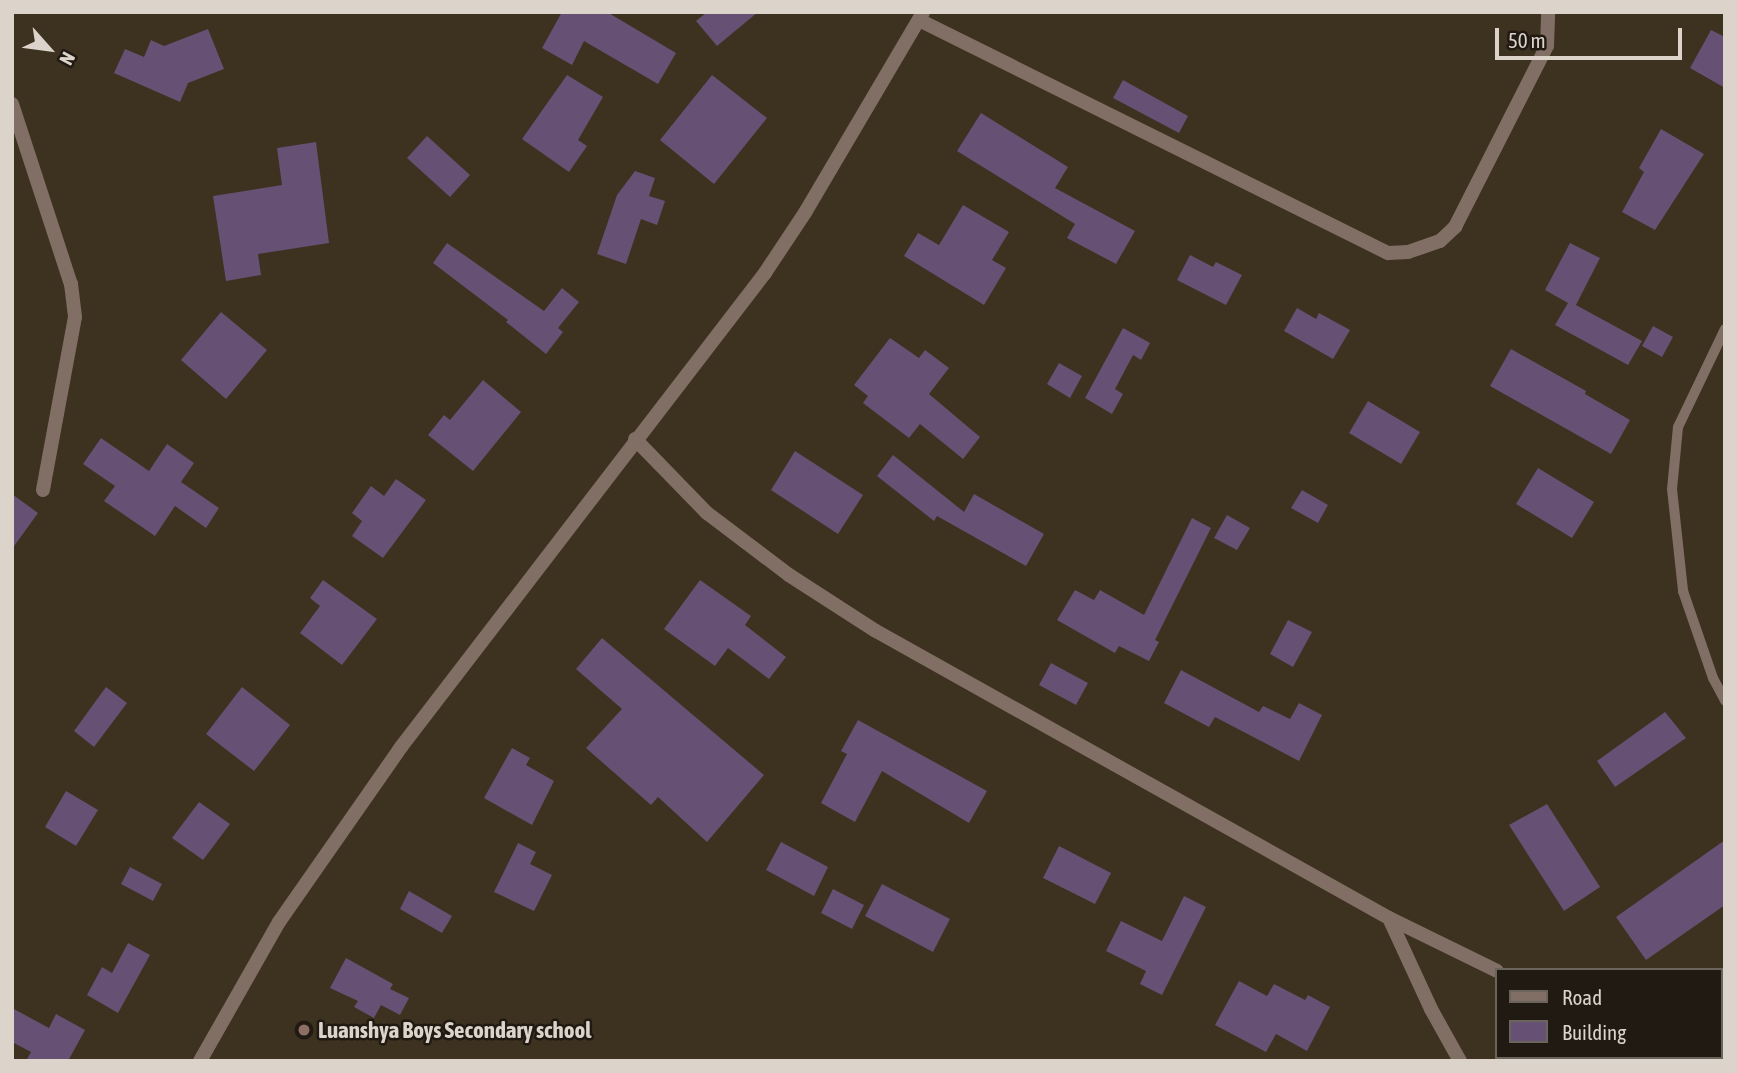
<!DOCTYPE html>
<html>
<head>
<meta charset="utf-8">
<style>
	body { margin:0 }
	#map { position:relative; width:1737px; height:1073px; overflow:hidden; background:#3d3120; font-family:"Asap Condensed",sans-serif }
	div>[style] { position:absolute }
	.building>* { inset:0; background:#665074 }
	.lane>* { height:10px; margin:-5px; padding:0 5px; transform-origin:5px; border-radius:5px; background:#816f65 }
	.street>* { height:14px; margin:-7px; padding:0 7px; transform-origin:7px; border-radius:7px; background:#816f65 }
	.dots>* { width:19px; height:19px; translate:-50% -50%; box-sizing:border-box; border:4px solid #201a13; border-radius:50% }
	span { translate:-50% -50%; white-space:nowrap; text-align:center; line-height:1.15; -webkit-text-stroke:5px #201a13; paint-order:stroke }
	.poi-label { font-size:23px; color:#dcd4ca; font-weight:700 }
	.left { translate:0 -50%; text-align:left }
	.frame { position:absolute; inset:0; border:14px solid #dcd4ca; pointer-events:none }
	.legend { position:absolute; left:1495px; top:968px; width:228px; height:91px; box-sizing:border-box; background:#201a13; border:2px solid #6b645c; margin:0; padding:9px 12px; list-style:none; font-size:21px; color:#dcd4ca }
	.legend li { display:flex; align-items:center; gap:14px; height:35px }
	.legend b { width:35px; border:2px solid #6b645c }
	.north { position:absolute; left:14px; top:14px; width:70px; height:70px; -webkit-text-stroke:5px #201a13; paint-order:stroke; rotate:118deg; font-size:19px; font-weight:700; line-height:28px; text-align:center; color:#dcd4ca }
	.north::after { content:''; display:block; margin:auto; width:24px; height:32px; background:#dcd4ca; clip-path:polygon(50% 0,100% 100%,50% 72%,0 100%) }
	.scale { position:absolute; left:1495px; top:28px; width:187px; height:32px; box-sizing:border-box; border:4px solid #dcd4ca; border-top:0; padding-left:9px; font-size:21px; line-height:24px; white-space:nowrap; color:#dcd4ca; -webkit-text-stroke:5px #201a13; paint-order:stroke }
</style>
</head>
<body>
<div id="map">
	<div class="building">
		<i style="clip-path:polygon(562px 12px,607px 12px,676px 53px,658px 84px,584px 41px,572px 65px,542px 48px)"></i>
		<i style="clip-path:polygon(707px 12px,758px 12px,717px 46px,696px 21px)"></i>
		<i style="clip-path:polygon(208px 29px,224px 69px,188px 83px,180px 102px,114px 73px,125px 49px,144px 57px,151px 40px,164px 46px)"></i>
		<i style="clip-path:polygon(1711px 30px,1725px 37px,1725px 88px,1690px 68px)"></i>
		<i style="clip-path:polygon(567px 75px,603px 97px,578px 140px,587px 146px,569px 172px,522px 139px)"></i>
		<i style="clip-path:polygon(712px 75px,767px 118px,714px 184px,660px 140px)"></i>
		<i style="clip-path:polygon(1123px 80px,1188px 116px,1179px 133px,1113px 98px)"></i>
		<i style="clip-path:polygon(981px 113px,1068px 167px,1055px 188px,1135px 231px,1116px 264px,1067px 238px,1075px 224px,957px 151px)"></i>
		<i style="clip-path:polygon(1661px 129px,1704px 154px,1655px 230px,1622px 212px,1644px 172px,1639px 168px)"></i>
		<i style="clip-path:polygon(427px 136px,470px 175px,450px 197px,407px 158px)"></i>
		<i style="clip-path:polygon(316px 142px,329px 243px,258px 254px,261px 275px,226px 281px,213px 196px,282px 185px,277px 148px)"></i>
		<i style="clip-path:polygon(635px 171px,655px 178px,649px 196px,665px 201px,657px 225px,641px 219px,626px 264px,597px 254px,617px 195px)"></i>
		<i style="clip-path:polygon(963px 205px,1009px 232px,992px 260px,1006px 268px,984px 305px,904px 256px,918px 233px,939px 245px)"></i>
		<i style="clip-path:polygon(447px 243px,544px 311px,562px 288px,579px 302px,558px 328px,563px 332px,546px 354px,506px 322px,508px 320px,433px 263px)"></i>
		<i style="clip-path:polygon(1570px 243px,1600px 258px,1576px 305px,1642px 341px,1628px 365px,1555px 325px,1568px 303px,1545px 290px)"></i>
		<i style="clip-path:polygon(1190px 255px,1213px 267px,1216px 262px,1242px 275px,1226px 305px,1177px 280px)"></i>
		<i style="clip-path:polygon(1297px 308px,1316px 319px,1319px 313px,1350px 330px,1333px 359px,1284px 331px)"></i>
		<i style="clip-path:polygon(221px 312px,267px 350px,226px 399px,181px 360px)"></i>
		<i style="clip-path:polygon(1653px 326px,1673px 337px,1662px 357px,1642px 346px)"></i>
		<i style="clip-path:polygon(1123px 328px,1150px 343px,1141px 360px,1133px 355px,1115px 389px,1123px 394px,1112px 414px,1085px 398px)"></i>
		<i style="clip-path:polygon(890px 338px,919px 358px,925px 350px,949px 368px,929px 394px,980px 437px,963px 459px,920px 424px,909px 438px,863px 403px,868px 396px,854px 385px)"></i>
		<i style="clip-path:polygon(1511px 349px,1586px 391px,1585px 394px,1630px 420px,1611px 454px,1490px 386px)"></i>
		<i style="clip-path:polygon(1059px 363px,1082px 376px,1070px 398px,1047px 384px)"></i>
		<i style="clip-path:polygon(483px 380px,521px 412px,473px 471px,428px 435px,444px 415px,450px 420px)"></i>
		<i style="clip-path:polygon(1368px 401px,1420px 432px,1401px 464px,1349px 433px)"></i>
		<i style="clip-path:polygon(101px 438px,149px 471px,167px 444px,194px 463px,181px 482px,219px 508px,206px 528px,175px 506px,155px 536px,104px 501px,115px 486px,83px 464px)"></i>
		<i style="clip-path:polygon(795px 451px,863px 495px,838px 534px,771px 490px)"></i>
		<i style="clip-path:polygon(893px 455px,964px 512px,974px 494px,1044px 534px,1026px 566px,937px 516px,934px 521px,877px 476px)"></i>
		<i style="clip-path:polygon(1538px 468px,1594px 502px,1572px 538px,1516px 504px)"></i>
		<i style="clip-path:polygon(396px 479px,426px 500px,383px 558px,352px 536px,362px 521px,352px 513px,371px 486px,384px 496px)"></i>
		<i style="clip-path:polygon(1302px 490px,1328px 505px,1318px 523px,1291px 508px)"></i>
		<i style="clip-path:polygon(12px 494px,38px 513px,12px 549px)"></i>
		<i style="clip-path:polygon(1227px 515px,1250px 528px,1237px 550px,1214px 538px)"></i>
		<i style="clip-path:polygon(1192px 518px,1211px 528px,1155px 640px,1159px 642px,1149px 661px,1119px 646px,1115px 653px,1057px 620px,1075px 590px,1094px 600px,1100px 590px,1144px 615px)"></i>
		<i style="clip-path:polygon(323px 580px,377px 619px,342px 665px,300px 633px,320px 606px,310px 598px)"></i>
		<i style="clip-path:polygon(700px 580px,751px 616px,745px 625px,786px 657px,769px 679px,728px 648px,715px 666px,664px 629px)"></i>
		<i style="clip-path:polygon(1288px 620px,1312px 632px,1293px 667px,1270px 654px)"></i>
		<i style="clip-path:polygon(602px 638px,764px 775px,707px 842px,658px 797px,651px 805px,586px 748px,622px 709px,576px 669px)"></i>
		<i style="clip-path:polygon(1051px 663px,1088px 683px,1076px 705px,1039px 685px)"></i>
		<i style="clip-path:polygon(1181px 670px,1259px 712px,1263px 706px,1290px 719px,1299px 703px,1322px 715px,1299px 761px,1215px 717px,1209px 727px,1164px 703px)"></i>
		<i style="clip-path:polygon(106px 687px,127px 703px,94px 747px,74px 731px)"></i>
		<i style="clip-path:polygon(242px 687px,290px 725px,254px 771px,206px 734px)"></i>
		<i style="clip-path:polygon(1665px 712px,1686px 738px,1615px 787px,1597px 761px)"></i>
		<i style="clip-path:polygon(858px 720px,987px 791px,969px 823px,882px 771px,855px 822px,821px 803px,847px 754px,841px 751px)"></i>
		<i style="clip-path:polygon(512px 748px,530px 758px,526px 765px,554px 781px,532px 825px,484px 798px)"></i>
		<i style="clip-path:polygon(66px 791px,98px 810px,76px 846px,45px 827px)"></i>
		<i style="clip-path:polygon(199px 802px,230px 824px,203px 860px,172px 838px)"></i>
		<i style="clip-path:polygon(1547px 804px,1600px 887px,1564px 911px,1509px 825px)"></i>
		<i style="clip-path:polygon(1725px 840px,1725px 905px,1646px 960px,1616px 917px)"></i>
		<i style="clip-path:polygon(781px 842px,828px 867px,814px 896px,766px 870px)"></i>
		<i style="clip-path:polygon(518px 843px,536px 852px,530px 864px,552px 875px,534px 911px,494px 892px)"></i>
		<i style="clip-path:polygon(1059px 846px,1111px 873px,1095px 904px,1043px 878px)"></i>
		<i style="clip-path:polygon(130px 867px,162px 884px,153px 901px,121px 884px)"></i>
		<i style="clip-path:polygon(882px 884px,950px 919px,933px 952px,865px 916px)"></i>
		<i style="clip-path:polygon(833px 889px,864px 905px,852px 929px,821px 913px)"></i>
		<i style="clip-path:polygon(409px 891px,452px 916px,442px 933px,400px 909px)"></i>
		<i style="clip-path:polygon(1184px 896px,1206px 907px,1162px 995px,1140px 984px,1146px 971px,1106px 951px,1121px 921px,1162px 941px)"></i>
		<i style="clip-path:polygon(128px 943px,150px 955px,118px 1013px,87px 995px,102px 967px,112px 973px)"></i>
		<i style="clip-path:polygon(346px 958px,393px 984px,390px 989px,409px 998px,400px 1015px,381px 1005px,374px 1018px,354px 1007px,358px 1001px,330px 988px)"></i>
		<i style="clip-path:polygon(1239px 981px,1267px 996px,1274px 984px,1305px 1000px,1308px 995px,1330px 1007px,1307px 1051px,1276px 1034px,1266px 1052px,1215px 1025px)"></i>
		<i style="clip-path:polygon(12px 1008px,49px 1028px,56px 1014px,85px 1030px,68px 1061px,26px 1061px,31px 1052px,12px 1042px)"></i>
	</div>
	<div class="lane">
		<i style="left:1725px;top:329px;width:109px;rotate:115.6deg"></i>
		<i style="left:1678px;top:427px;width:62px;rotate:95.5deg"></i>
		<i style="left:1672px;top:489px;width:103px;rotate:83.8deg"></i>
		<i style="left:1683px;top:591px;width:92px;rotate:71deg"></i>
		<i style="left:1713px;top:678px;width:26px;rotate:62deg"></i>
	</div>
	<div class="street">
		<i style="left:919px;top:20px;width:524px;rotate:26.42deg"></i>
		<i style="left:1388px;top:253px;width:20px;rotate:-3deg"></i>
		<i style="left:1408px;top:252px;width:34px;rotate:-19deg"></i>
		<i style="left:1440px;top:241px;width:21px;rotate:-43deg"></i>
		<i style="left:1455px;top:227px;width:203px;rotate:-63.1deg"></i>
		<i style="left:1547px;top:46px;width:34px;rotate:-88deg"></i>
		<i style="left:12px;top:104px;width:189px;rotate:71.9deg"></i>
		<i style="left:71px;top:284px;width:33px;rotate:83deg"></i>
		<i style="left:75px;top:317px;width:176px;rotate:100.5deg"></i>
		<i style="left:635px;top:439px;width:103px;rotate:45.8deg"></i>
		<i style="left:707px;top:513px;width:103px;rotate:37.1deg"></i>
		<i style="left:789px;top:575px;width:103px;rotate:32.8deg"></i>
		<i style="left:876px;top:631px;width:588px;rotate:29.23deg"></i>
		<i style="left:1389px;top:918px;width:120px;rotate:26.1deg"></i>
		<i style="left:1389px;top:918px;width:100px;rotate:65.2deg"></i>
		<i style="left:1431px;top:1009px;width:60px;rotate:60.9deg"></i>
		<i style="left:1663px;top:1057px;width:8px;rotate:30deg"></i>
		<i style="left:200px;top:1061px;width:160px;rotate:-60.4deg"></i>
		<i style="left:279px;top:922px;width:213px;rotate:-55.1deg"></i>
		<i style="left:401px;top:747px;width:598px;rotate:-52.48deg"></i>
		<i style="left:765px;top:273px;width:74px;rotate:-56.5deg"></i>
		<i style="left:806px;top:211px;width:231px;rotate:-59.5deg"></i>
	</div>
	<div class="dots">
		<i style="left:304px;top:1030px;background:#8d6e63"></i>
	</div>
	<div class="poi-label">
		<span class="left" style="left:318px;top:1030px">Luanshya Boys Secondary school</span>
	</div>
	<div class="frame"></div>
	<ul class="legend">
	<li><b style="height:9px;background:#816f65"></b>Road</li>
	<li><b style="height:19px;background:#665074"></b>Building</li>
	</ul>
	<div class="north">N</div>
	<div class="scale">50 m</div>
</div>
</body>
</html>
